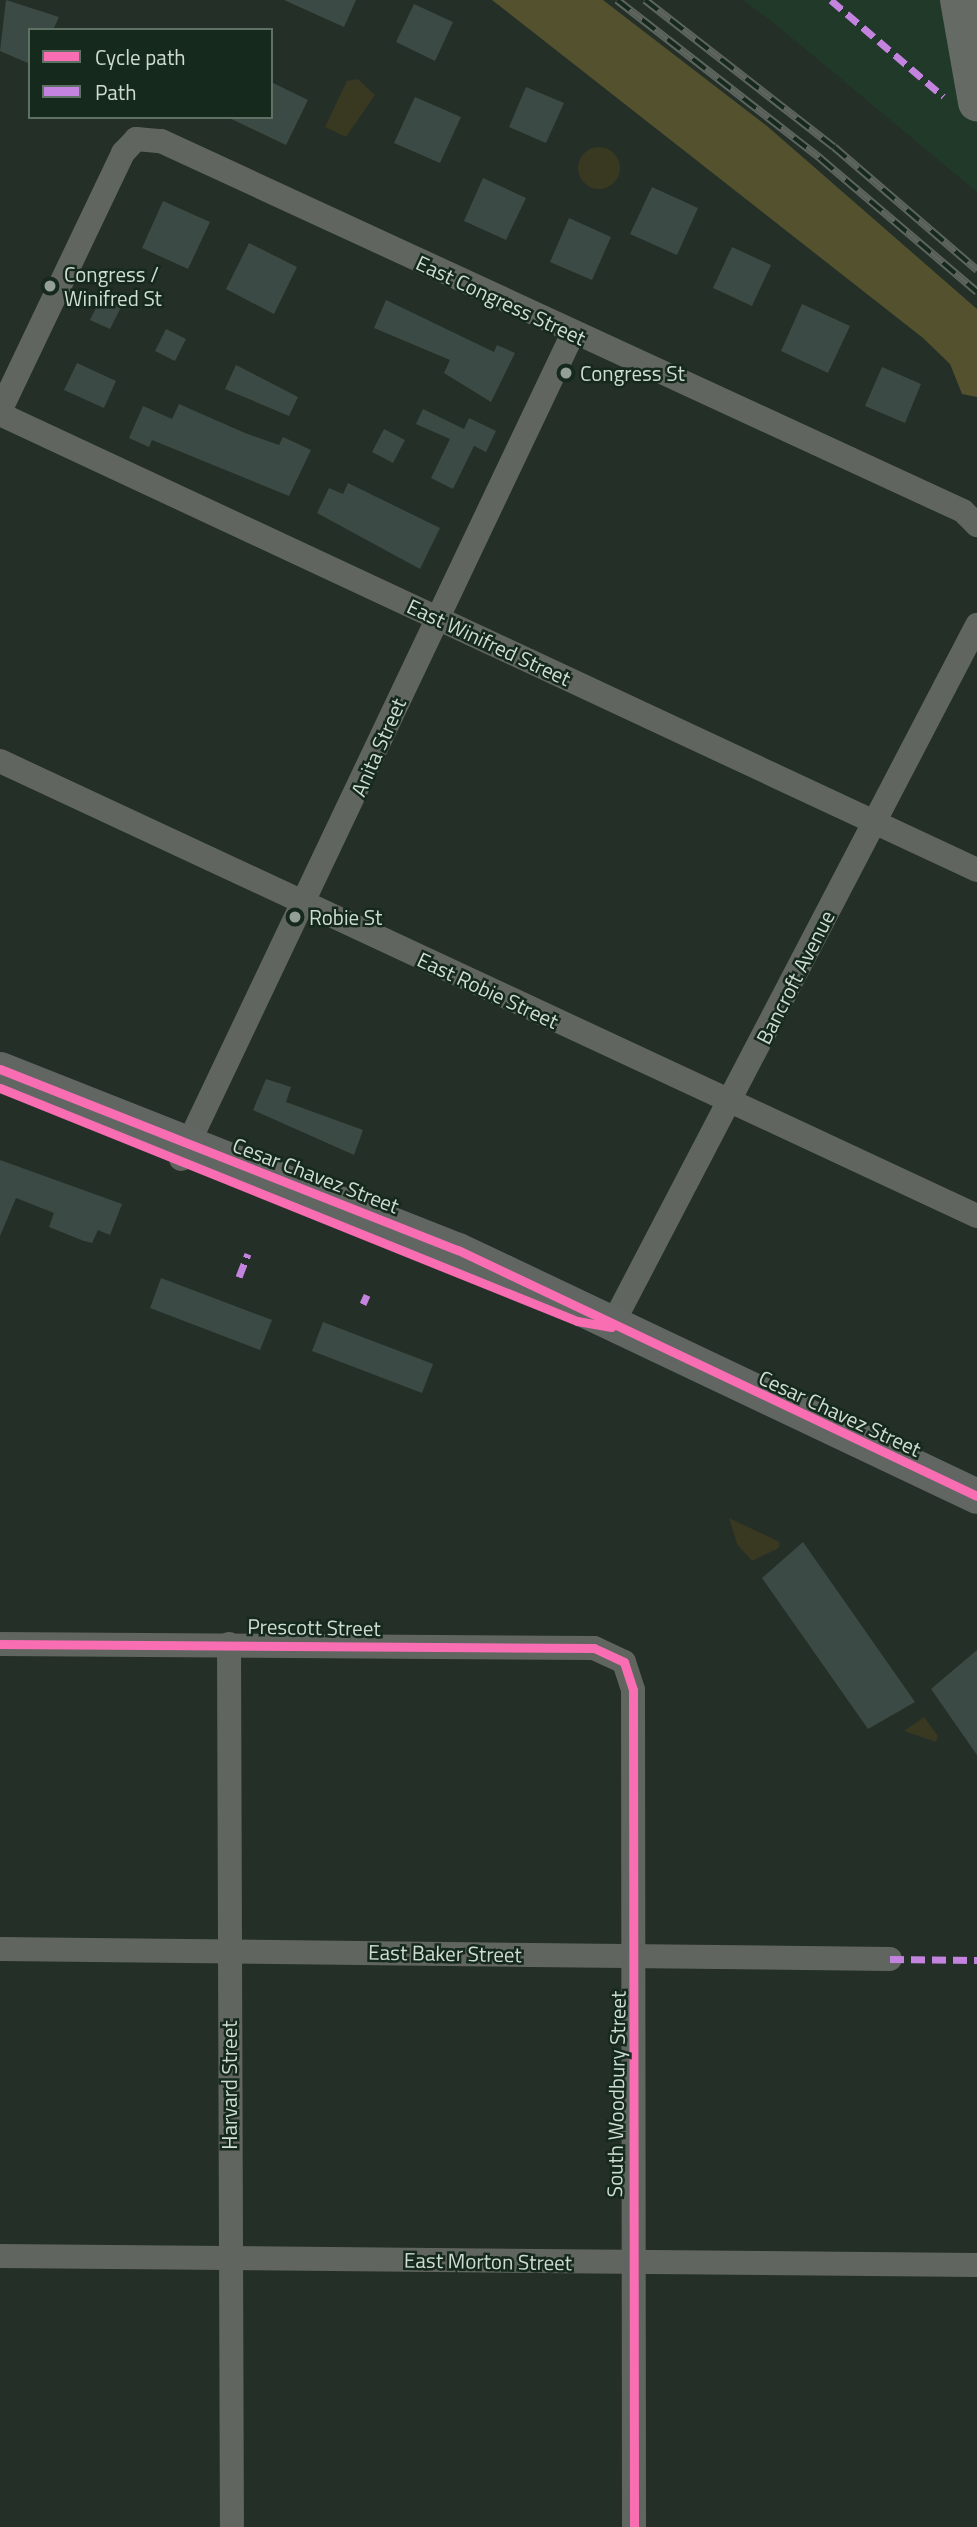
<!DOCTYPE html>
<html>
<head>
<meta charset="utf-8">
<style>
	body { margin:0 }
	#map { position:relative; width:977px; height:2527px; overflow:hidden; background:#242f27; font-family:"Titillium Web",sans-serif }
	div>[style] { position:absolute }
	.built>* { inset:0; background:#203929 }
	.green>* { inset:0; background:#393821 }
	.round { border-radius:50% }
	.forest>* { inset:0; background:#53512e }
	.building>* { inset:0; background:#3b4a44 }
	.minor>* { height:24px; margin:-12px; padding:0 12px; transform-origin:12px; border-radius:12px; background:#60655f }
	.secondary>* { height:35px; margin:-17.5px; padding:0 17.5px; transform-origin:17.5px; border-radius:17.5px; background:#616662 }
	.rail>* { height:8px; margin-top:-4px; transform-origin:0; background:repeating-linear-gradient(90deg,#15291c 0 16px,#5d645e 0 32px); box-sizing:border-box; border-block:2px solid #5d645e }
	.motorway-bridge>* { height:38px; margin:-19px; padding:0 19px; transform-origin:19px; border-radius:19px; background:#656b64 }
	.quiet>* { height:7px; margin-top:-3.5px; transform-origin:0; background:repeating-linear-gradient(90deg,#c483df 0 14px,transparent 0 21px) }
	.cycleway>* { height:9px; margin:-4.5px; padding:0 4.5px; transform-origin:4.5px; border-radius:4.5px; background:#f96db3 }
	.dots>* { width:19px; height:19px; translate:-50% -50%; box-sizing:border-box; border:4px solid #15291c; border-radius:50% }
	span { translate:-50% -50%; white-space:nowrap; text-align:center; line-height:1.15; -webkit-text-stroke:5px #15291c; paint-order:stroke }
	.poi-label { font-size:21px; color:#cfdcd3 }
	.left { translate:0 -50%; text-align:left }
	.street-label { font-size:21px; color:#cfdcd3 }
	.legend { position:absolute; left:28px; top:28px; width:245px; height:91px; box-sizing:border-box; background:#15291c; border:2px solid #5f7165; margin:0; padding:9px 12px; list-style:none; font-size:21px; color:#cfdcd3 }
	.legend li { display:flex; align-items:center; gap:14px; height:35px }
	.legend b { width:35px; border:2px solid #5f7165 }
</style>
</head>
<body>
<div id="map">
	<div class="built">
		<i style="clip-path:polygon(743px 0,977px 0,977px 192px,774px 23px)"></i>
	</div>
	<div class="green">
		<i style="clip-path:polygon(358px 79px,375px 95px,346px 137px,325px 127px,347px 81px)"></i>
		<i class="round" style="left:578px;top:147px;width:42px;height:42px"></i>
		<i style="clip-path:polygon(729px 1518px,780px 1542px,779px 1548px,752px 1561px,737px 1544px)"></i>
		<i style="clip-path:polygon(924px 1717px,938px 1736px,936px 1742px,904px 1731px)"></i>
	</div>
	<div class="forest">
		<i style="clip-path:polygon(492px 0,603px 0,767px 126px,977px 309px,977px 397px,962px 394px,950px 364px,923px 338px)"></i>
	</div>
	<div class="building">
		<i style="clip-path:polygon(6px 0,59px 17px,53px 30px,30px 30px,30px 64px,0 51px)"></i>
		<i style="clip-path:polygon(284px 0,356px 0,344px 27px)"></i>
		<i style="clip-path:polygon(414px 4px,453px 22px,435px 61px,396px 42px)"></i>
		<i style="clip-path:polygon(271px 82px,308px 100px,286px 145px,227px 117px,271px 117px)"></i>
		<i style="clip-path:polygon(526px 87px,564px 103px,546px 143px,509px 127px)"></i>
		<i style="clip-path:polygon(415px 97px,461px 117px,440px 163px,394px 143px)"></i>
		<i style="clip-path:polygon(483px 178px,526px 198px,506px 240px,464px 221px)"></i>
		<i style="clip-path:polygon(652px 187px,698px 208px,677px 255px,630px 234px)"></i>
		<i style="clip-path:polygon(163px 201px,210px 222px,188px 269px,142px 248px)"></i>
		<i style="clip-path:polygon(569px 218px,611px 237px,592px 280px,550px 262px)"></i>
		<i style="clip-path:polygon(249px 243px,297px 267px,274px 314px,226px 289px)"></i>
		<i style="clip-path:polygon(732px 247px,771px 265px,752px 306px,713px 288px)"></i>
		<i style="clip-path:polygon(101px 298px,121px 307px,110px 329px,90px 320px)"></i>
		<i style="clip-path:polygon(386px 300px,494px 352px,497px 345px,515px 353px,491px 402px,444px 373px,450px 360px,374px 328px)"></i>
		<i style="clip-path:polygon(802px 304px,850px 326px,828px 373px,781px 351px)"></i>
		<i style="clip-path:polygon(166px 329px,186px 339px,175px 361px,155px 351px)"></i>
		<i style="clip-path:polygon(77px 363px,116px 381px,104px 408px,64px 390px)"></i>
		<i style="clip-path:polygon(236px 365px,298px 397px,289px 416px,225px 389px)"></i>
		<i style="clip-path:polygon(882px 367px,921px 384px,905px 423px,865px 406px)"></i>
		<i style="clip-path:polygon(179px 404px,245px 433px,279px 445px,283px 437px,311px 450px,289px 496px,152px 440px,149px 447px,129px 438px,143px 406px,172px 419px)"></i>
		<i style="clip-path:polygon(423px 409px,464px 429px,469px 418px,496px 431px,486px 452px,474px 446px,453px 489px,431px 478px,450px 439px,416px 424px)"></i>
		<i style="clip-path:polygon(384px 429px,405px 440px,393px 463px,372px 452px)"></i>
		<i style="clip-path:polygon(348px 483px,440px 528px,420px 569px,317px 513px,329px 488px,343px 494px)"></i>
		<i style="clip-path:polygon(266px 1079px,291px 1087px,286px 1102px,363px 1130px,354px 1155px,253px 1110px)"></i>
		<i style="clip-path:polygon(0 1160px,122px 1204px,110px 1235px,98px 1230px,92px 1243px,84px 1241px,49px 1227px,54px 1213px,16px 1198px,0 1236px)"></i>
		<i style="clip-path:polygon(161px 1278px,272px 1320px,260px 1350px,150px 1308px)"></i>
		<i style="clip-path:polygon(323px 1322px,433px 1364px,422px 1393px,312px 1351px)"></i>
		<i style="clip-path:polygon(803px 1542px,915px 1702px,868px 1729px,762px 1578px)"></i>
		<i style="clip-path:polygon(977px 1650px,977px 1755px,931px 1689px)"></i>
	</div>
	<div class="minor">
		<i style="left:0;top:411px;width:286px;rotate:-64.5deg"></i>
		<i style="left:123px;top:153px;width:19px;rotate:-47deg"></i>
		<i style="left:136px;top:139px;width:25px;rotate:5deg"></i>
		<i style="left:161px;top:141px;width:883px;rotate:24.77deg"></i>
		<i style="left:963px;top:511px;width:20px;rotate:45deg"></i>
		<i style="left:0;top:414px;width:1078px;rotate:25.02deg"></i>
		<i style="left:0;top:761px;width:1078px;rotate:24.97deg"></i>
		<i style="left:181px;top:1159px;width:914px;rotate:-64.61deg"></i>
		<i style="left:611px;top:1327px;width:792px;rotate:-62.46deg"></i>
		<i style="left:0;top:1644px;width:594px;rotate:0.39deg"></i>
		<i style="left:594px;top:1648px;width:33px;rotate:25deg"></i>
		<i style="left:624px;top:1662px;width:29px;rotate:72deg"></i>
		<i style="left:633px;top:1690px;width:837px;rotate:89.93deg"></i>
		<i style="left:229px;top:1644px;width:883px;rotate:89.81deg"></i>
		<i style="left:0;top:1949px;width:890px;rotate:0.64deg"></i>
		<i style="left:0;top:2256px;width:977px;rotate:0.53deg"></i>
	</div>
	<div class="secondary">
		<i style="left:0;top:1069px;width:492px;rotate:21.6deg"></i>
		<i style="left:458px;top:1250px;width:574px;rotate:25.36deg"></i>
	</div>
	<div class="rail">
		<i style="left:617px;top:0;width:259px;rotate:37.9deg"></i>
		<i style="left:821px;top:159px;width:205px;rotate:40.4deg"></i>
		<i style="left:645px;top:0;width:239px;rotate:37.9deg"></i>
		<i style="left:834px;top:147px;width:189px;rotate:40.7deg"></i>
	</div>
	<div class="motorway-bridge">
		<i style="left:959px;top:0;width:104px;rotate:80deg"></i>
	</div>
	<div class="quiet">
		<i style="left:831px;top:0;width:148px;rotate:40.6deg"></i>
		<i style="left:239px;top:1277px;width:25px;rotate:-69deg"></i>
		<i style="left:363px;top:1304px;width:10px;rotate:-66deg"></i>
		<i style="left:890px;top:1959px;width:87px;rotate:0.7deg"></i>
	</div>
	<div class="cycleway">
		<i style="left:0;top:1069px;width:492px;rotate:21.6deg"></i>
		<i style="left:458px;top:1250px;width:574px;rotate:25.36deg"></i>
		<i style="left:0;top:1088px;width:622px;rotate:21.99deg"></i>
		<i style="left:577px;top:1321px;width:35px;rotate:10deg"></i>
		<i style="left:0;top:1644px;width:594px;rotate:0.39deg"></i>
		<i style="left:594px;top:1648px;width:33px;rotate:25deg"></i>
		<i style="left:624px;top:1662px;width:29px;rotate:72deg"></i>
		<i style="left:633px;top:1690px;width:837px;rotate:89.93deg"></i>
	</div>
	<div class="dots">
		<i style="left:50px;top:286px;background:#939f97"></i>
		<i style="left:566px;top:373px;background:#939f97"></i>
		<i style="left:295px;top:917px;background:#939f97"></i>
	</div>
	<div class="poi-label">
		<span class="left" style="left:64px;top:286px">Congress /<br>Winifred St</span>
		<span class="left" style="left:580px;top:373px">Congress St</span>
		<span class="left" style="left:309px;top:917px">Robie St</span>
	</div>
	<div class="street-label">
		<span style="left:501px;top:300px;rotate:25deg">East Congress Street</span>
		<span style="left:489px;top:642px;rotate:25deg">East Winifred Street</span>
		<span style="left:378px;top:747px;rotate:-66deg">Anita Street</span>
		<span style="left:795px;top:977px;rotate:-63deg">Bancroft Avenue</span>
		<span style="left:488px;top:990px;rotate:25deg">East Robie Street</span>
		<span style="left:316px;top:1175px;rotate:21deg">Cesar Chavez Street</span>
		<span style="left:840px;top:1413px;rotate:25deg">Cesar Chavez Street</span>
		<span style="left:314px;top:1627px;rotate:1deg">Prescott Street</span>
		<span style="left:445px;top:1953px;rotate:1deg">East Baker Street</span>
		<span style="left:229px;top:2085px;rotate:-90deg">Harvard Street</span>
		<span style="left:616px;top:2094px;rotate:-89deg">South Woodbury Street</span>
		<span style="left:488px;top:2261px;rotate:1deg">East Morton Street</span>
	</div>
	<ul class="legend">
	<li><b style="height:9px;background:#f96db3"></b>Cycle path</li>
	<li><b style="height:9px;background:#c483df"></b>Path</li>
	</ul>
</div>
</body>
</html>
